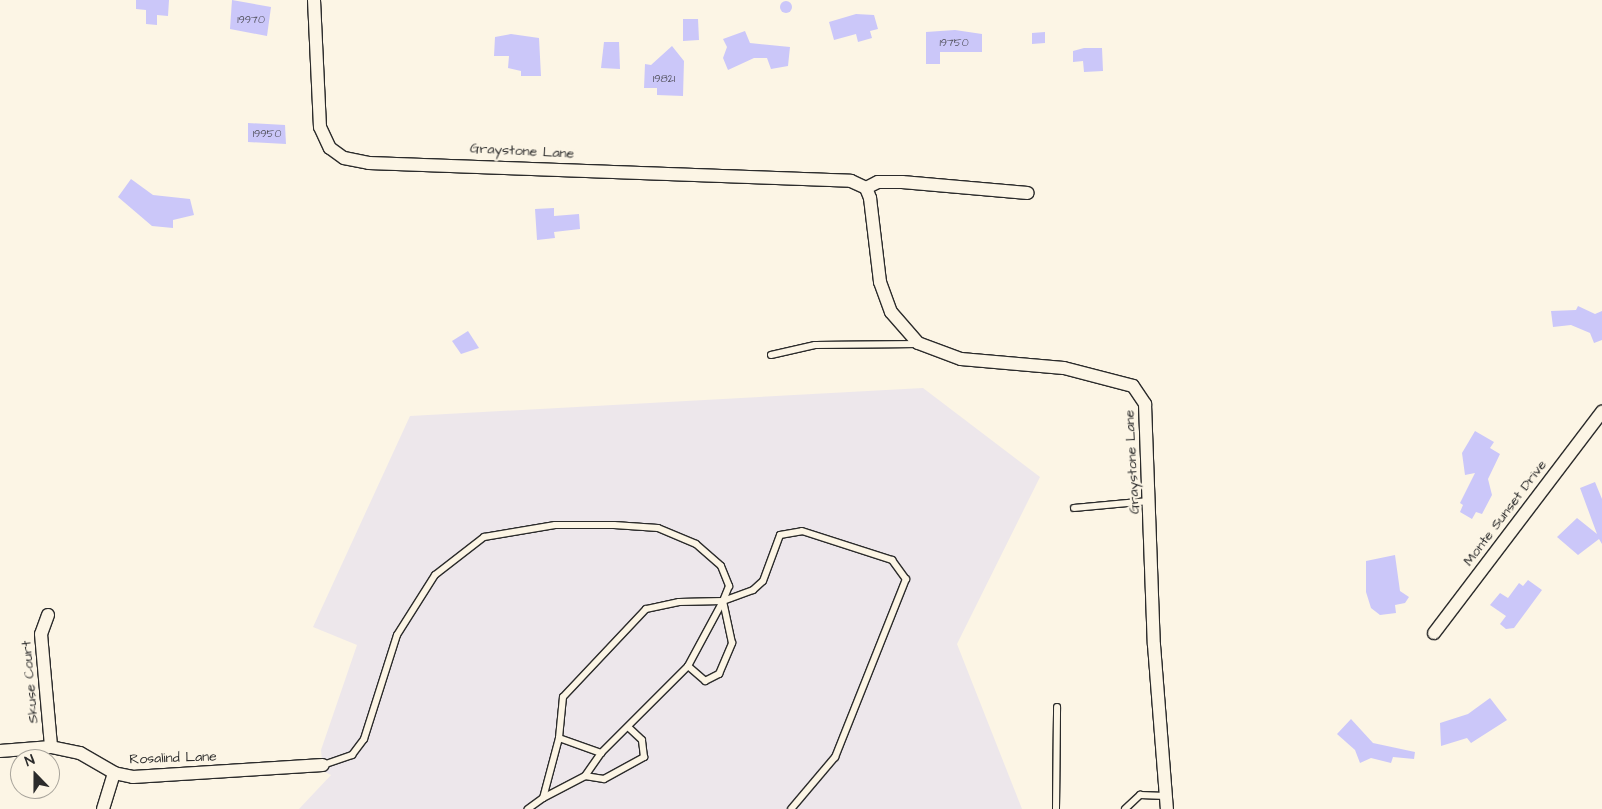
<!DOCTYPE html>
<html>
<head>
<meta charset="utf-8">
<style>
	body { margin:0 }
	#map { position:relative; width:1602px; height:809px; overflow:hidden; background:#fcf5e5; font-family:"Architects Daughter",sans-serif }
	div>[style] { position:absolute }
	.built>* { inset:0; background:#ede7eb }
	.building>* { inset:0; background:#cbc7f9 }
	.round { border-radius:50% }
	.roads { filter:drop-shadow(1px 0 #2b2b2b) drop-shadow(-1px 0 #2b2b2b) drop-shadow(0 1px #2b2b2b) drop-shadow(0 -1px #2b2b2b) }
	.service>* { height:6px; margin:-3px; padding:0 3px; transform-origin:3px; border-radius:3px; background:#fcf5e5 }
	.minor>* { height:12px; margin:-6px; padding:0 6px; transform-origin:6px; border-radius:6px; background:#fcf5e5 }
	span { translate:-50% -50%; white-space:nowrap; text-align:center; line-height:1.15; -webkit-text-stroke:4.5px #fcf5e5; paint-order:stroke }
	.number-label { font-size:11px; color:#53525e }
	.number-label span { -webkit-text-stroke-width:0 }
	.street-label { font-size:14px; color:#2b2b2b }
	.north { position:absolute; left:10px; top:749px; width:50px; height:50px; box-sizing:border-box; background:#fcf5e5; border:1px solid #a8a49b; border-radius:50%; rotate:338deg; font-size:14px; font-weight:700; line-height:20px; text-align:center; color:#2b2b2b }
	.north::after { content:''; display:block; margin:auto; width:18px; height:22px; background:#2b2b2b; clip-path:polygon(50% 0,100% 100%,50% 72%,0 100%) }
</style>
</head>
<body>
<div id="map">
	<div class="built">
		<i style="clip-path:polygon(923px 388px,1040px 477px,957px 644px,1022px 809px,299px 809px,331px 775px,323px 771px,321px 750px,357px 645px,313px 627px,410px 416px)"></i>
	</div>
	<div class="building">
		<i style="clip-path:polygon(136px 0,169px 0,168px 16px,157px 15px,157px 25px,146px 24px,146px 10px,136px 9px)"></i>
		<i style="clip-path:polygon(232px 0,271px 7px,267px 36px,230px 29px)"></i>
		<i class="round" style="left:780px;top:1px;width:12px;height:12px"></i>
		<i style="clip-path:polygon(856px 14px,874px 15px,878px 29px,870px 31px,872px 38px,858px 42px,856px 34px,834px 40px,829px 22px)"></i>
		<i style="clip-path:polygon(683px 19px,698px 19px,699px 40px,683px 41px)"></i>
		<i style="clip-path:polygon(955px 30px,982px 34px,982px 52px,940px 52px,940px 64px,926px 64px,926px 32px)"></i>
		<i style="clip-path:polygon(745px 31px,750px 43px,790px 47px,788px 66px,771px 69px,767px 58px,754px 58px,728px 70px,723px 58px,727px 47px,723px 39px)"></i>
		<i style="clip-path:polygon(1045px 32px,1045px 43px,1032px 44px,1032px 33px)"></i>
		<i style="clip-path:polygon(511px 34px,539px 38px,541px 76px,521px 76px,521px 71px,508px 68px,509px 56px,494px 56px,495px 37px)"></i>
		<i style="clip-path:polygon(604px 42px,619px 42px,620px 69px,601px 68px)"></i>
		<i style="clip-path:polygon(672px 46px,684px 61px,683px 96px,657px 95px,657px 88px,644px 88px,645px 64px,651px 65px)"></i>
		<i style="clip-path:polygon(1084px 48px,1102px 48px,1103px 71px,1084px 72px,1083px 61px,1073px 62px,1073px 51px)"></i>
		<i style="clip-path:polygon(248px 123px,285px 125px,286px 144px,248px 142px)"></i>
		<i style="clip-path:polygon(131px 179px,153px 195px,190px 199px,194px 215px,173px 220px,173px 228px,152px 226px,118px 197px)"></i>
		<i style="clip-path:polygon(554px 208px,554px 216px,579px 214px,580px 229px,554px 232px,555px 238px,537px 240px,535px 209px)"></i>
		<i style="clip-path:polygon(1578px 306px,1595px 314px,1602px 311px,1602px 340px,1594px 343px,1590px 333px,1571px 325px,1553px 327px,1551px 311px,1576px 310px)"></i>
		<i style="clip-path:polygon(468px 331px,479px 348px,461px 354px,452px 341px)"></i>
		<i style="clip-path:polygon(1475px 431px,1494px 442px,1490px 448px,1500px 454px,1488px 479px,1492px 495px,1482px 514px,1476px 512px,1472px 519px,1460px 512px,1463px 505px,1460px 503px,1475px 473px,1465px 475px,1462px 453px)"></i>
		<i style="clip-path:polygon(1595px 482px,1602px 499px,1602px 544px,1599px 539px,1578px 555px,1557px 537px,1577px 518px,1597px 534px,1580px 488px)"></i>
		<i style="clip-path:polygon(1395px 555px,1400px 591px,1409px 597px,1405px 603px,1395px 605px,1396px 613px,1380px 615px,1371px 608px,1366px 592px,1366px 561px)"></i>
		<i style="clip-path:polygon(1528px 580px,1542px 590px,1514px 628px,1506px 629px,1500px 624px,1506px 616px,1490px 605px,1500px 593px,1508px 598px,1519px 583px,1523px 586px)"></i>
		<i style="clip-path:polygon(1490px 698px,1507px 720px,1471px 743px,1467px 738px,1441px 746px,1440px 723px,1468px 714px)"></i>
		<i style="clip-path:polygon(1351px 719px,1373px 743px,1415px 752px,1414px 759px,1393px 757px,1391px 763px,1371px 758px,1360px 763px,1355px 750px,1337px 734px)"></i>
	</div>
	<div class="roads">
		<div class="service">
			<i style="left:771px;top:355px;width:45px;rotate:-12.8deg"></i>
			<i style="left:815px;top:345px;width:103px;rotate:-0.6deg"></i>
			<i style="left:1074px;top:508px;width:75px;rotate:-5.3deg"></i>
			<i style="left:688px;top:666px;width:23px;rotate:41deg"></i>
			<i style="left:705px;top:681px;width:16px;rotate:-27deg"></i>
			<i style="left:719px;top:674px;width:34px;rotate:-67deg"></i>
			<i style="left:732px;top:643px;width:43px;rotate:-102.1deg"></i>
			<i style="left:559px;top:738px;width:45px;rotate:19.7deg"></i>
			<i style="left:323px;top:765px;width:31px;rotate:-19deg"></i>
			<i style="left:352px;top:755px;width:20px;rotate:-53deg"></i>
			<i style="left:364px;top:739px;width:109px;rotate:-72.4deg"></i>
			<i style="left:397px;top:635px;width:71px;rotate:-57.7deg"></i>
			<i style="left:435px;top:575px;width:62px;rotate:-37.8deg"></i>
			<i style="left:484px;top:537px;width:72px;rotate:-9.6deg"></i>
			<i style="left:555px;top:525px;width:59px"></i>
			<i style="left:614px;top:525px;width:44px;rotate:3.9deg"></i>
			<i style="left:658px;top:528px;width:41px;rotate:22.8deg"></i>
			<i style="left:696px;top:544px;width:33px;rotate:41deg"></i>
			<i style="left:721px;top:566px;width:22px;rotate:68deg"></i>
			<i style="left:729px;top:586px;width:16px;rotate:112deg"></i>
			<i style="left:723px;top:601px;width:44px;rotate:178.7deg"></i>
			<i style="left:679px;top:602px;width:34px;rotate:168deg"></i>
			<i style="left:646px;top:609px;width:121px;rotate:133.3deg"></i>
			<i style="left:563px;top:697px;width:41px;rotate:95.6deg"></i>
			<i style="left:559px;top:738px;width:62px;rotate:104.9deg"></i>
			<i style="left:543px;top:798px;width:19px;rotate:144deg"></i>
			<i style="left:585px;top:776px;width:19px;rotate:9deg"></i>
			<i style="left:604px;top:779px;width:46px;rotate:-28.8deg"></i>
			<i style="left:644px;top:757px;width:17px;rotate:-97deg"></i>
			<i style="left:642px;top:740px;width:19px;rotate:-137deg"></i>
			<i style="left:543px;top:798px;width:47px;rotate:-27.6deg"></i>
			<i style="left:585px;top:776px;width:28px;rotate:-55deg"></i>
			<i style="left:601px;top:753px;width:123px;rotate:-45deg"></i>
			<i style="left:688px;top:666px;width:74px;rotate:-61.7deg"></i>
			<i style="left:723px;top:601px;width:32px;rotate:-20deg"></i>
			<i style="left:753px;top:590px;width:13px;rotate:-42deg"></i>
			<i style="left:763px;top:581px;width:49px;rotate:-69.7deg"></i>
			<i style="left:780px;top:535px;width:22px;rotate:-10deg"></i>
			<i style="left:802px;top:531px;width:95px;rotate:17.9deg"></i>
			<i style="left:892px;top:560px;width:24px;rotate:54deg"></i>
			<i style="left:906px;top:579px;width:192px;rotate:111.7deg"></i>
			<i style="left:835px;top:757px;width:68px;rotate:130.2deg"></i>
			<i style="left:1056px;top:809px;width:102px;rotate:-89.4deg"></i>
			<i style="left:1125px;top:809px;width:21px;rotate:-43deg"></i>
			<i style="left:1140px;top:795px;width:26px;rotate:2deg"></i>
		</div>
		<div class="minor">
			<i style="left:314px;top:0;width:127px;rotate:87.3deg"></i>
			<i style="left:320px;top:127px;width:23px;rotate:65deg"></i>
			<i style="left:330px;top:148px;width:17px;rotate:36deg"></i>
			<i style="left:344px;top:158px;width:25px;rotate:11deg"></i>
			<i style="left:369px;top:163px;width:482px;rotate:2.1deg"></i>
			<i style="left:851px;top:181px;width:17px;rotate:25deg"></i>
			<i style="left:866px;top:188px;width:11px;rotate:68deg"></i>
			<i style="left:870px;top:198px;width:85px;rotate:83.2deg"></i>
			<i style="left:880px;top:282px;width:32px;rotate:70deg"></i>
			<i style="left:891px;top:312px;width:41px;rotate:48.9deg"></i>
			<i style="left:918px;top:343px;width:46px;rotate:20.4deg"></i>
			<i style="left:961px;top:359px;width:103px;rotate:5deg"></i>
			<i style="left:1064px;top:368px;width:71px;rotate:14.6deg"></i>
			<i style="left:1133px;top:386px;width:22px;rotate:56deg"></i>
			<i style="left:1145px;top:404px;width:241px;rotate:87.9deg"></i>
			<i style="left:1154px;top:645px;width:165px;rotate:85.5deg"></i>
			<i style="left:866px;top:188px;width:13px;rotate:-27deg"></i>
			<i style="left:878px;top:182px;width:24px"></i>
			<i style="left:902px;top:182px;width:126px;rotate:5deg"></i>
			<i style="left:48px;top:615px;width:20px;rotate:110deg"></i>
			<i style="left:41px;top:634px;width:113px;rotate:84.9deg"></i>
			<i style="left:1434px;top:633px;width:278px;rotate:-52.8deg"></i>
			<i style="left:0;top:751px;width:51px;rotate:-4.5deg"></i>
			<i style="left:51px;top:747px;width:30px;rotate:12deg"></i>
			<i style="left:80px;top:753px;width:39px;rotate:30deg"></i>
			<i style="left:114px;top:773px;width:19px;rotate:12deg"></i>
			<i style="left:133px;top:777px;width:190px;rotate:-3.6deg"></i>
			<i style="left:103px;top:809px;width:38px;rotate:-73deg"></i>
		</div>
	</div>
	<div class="number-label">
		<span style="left:251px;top:20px">19970</span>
		<span style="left:954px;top:43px">19750</span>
		<span style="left:664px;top:79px">19821</span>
		<span style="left:267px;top:134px">19950</span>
	</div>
	<div class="street-label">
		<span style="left:522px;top:151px;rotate:3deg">Graystone Lane</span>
		<span style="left:1132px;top:462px;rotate:-93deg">Graystone Lane</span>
		<span style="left:1505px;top:513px;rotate:-53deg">Monte Sunset Drive</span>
		<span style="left:30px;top:682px;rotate:-95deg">Skuse Court</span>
		<span style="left:173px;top:758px;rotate:-2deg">Rosalind Lane</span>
	</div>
	<div class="north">N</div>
</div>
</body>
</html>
